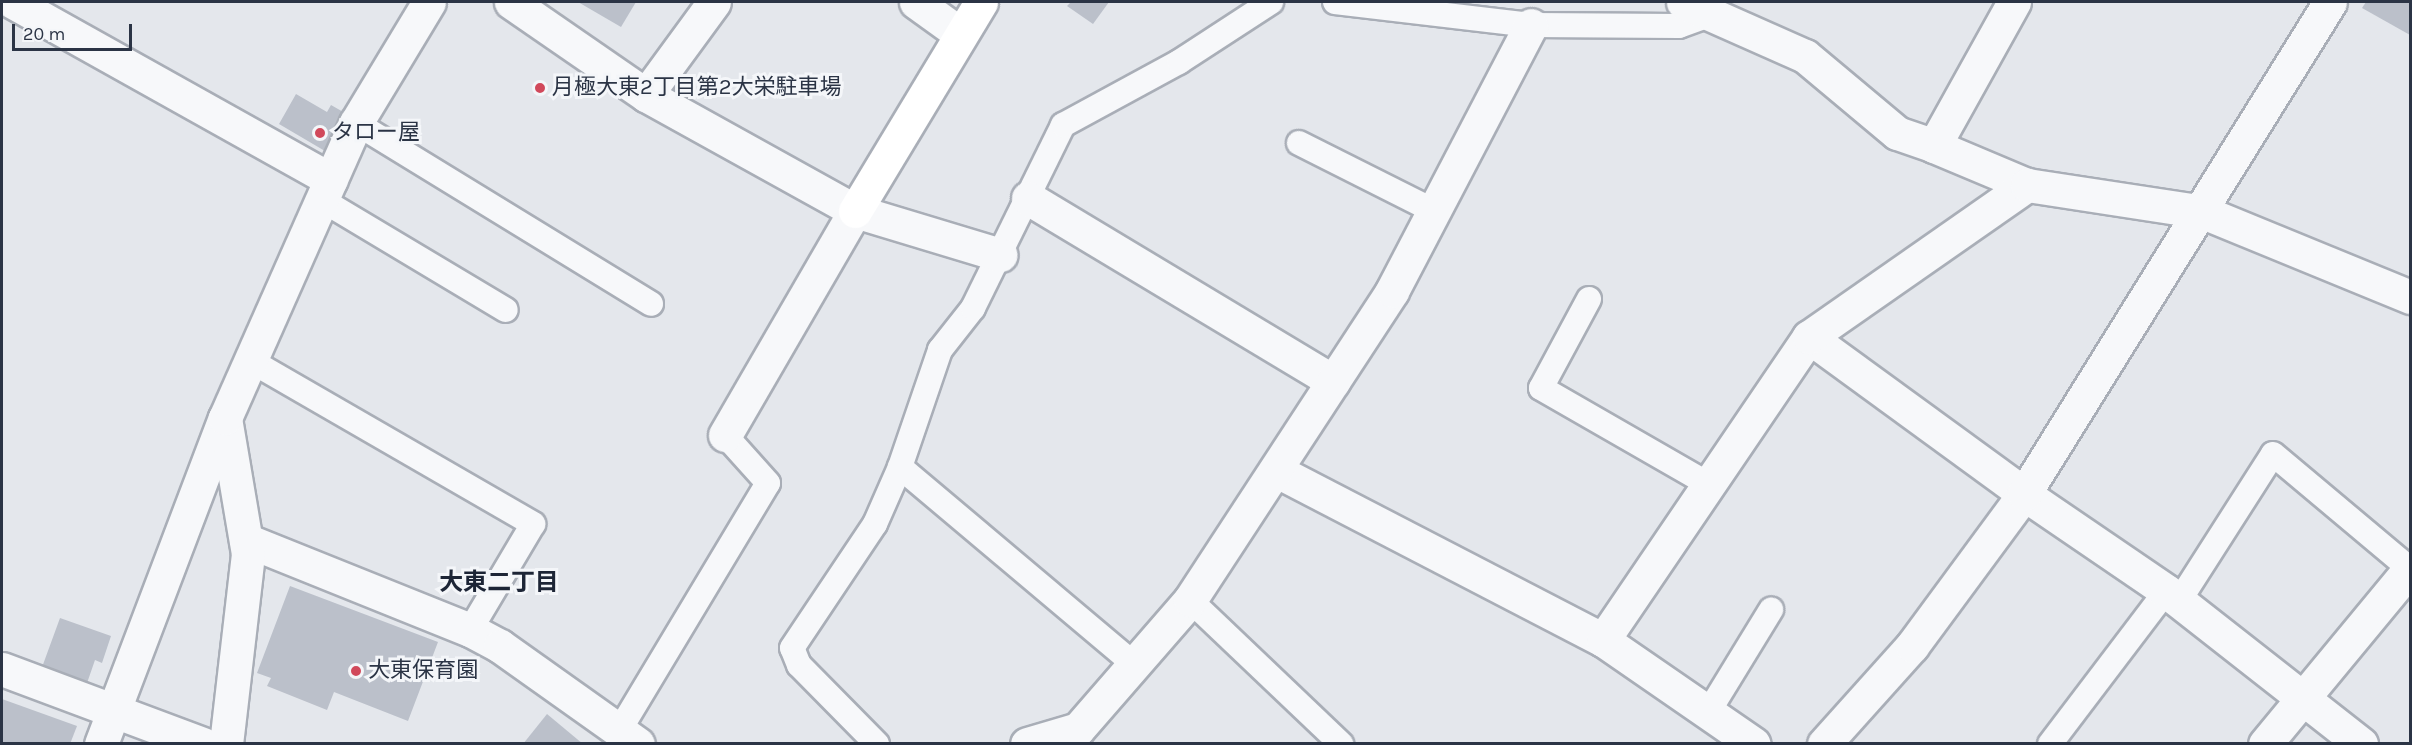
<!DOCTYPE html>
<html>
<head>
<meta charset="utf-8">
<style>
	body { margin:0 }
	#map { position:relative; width:2412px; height:745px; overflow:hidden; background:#e4e7ec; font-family:Karla,"Noto Sans JP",sans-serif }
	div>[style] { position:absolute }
	.building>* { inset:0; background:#bbc0ca }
	.roads { filter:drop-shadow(2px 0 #a9aeb7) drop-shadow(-2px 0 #a9aeb7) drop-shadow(0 2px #a9aeb7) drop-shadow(0 -2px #a9aeb7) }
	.lane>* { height:24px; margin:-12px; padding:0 12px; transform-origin:12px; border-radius:12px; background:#f7f8fa }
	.street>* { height:33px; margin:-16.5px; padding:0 16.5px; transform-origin:16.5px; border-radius:16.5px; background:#f7f8fa }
	.secondary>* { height:33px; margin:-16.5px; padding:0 16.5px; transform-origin:16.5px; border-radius:16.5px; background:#fff }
	.dots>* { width:16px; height:16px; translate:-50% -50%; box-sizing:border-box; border:3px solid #f4f6f9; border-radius:50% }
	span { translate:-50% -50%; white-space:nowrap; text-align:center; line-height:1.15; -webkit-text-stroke:6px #f4f6f9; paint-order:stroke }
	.poi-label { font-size:22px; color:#2b3445 }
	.left { translate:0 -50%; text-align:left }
	.neighbourhood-label { font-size:24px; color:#1d2536; font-weight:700 }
	.frame { position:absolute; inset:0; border:3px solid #2b3445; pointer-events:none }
	.scale { position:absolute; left:12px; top:24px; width:120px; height:27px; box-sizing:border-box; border:3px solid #2b3445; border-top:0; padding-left:8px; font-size:18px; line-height:21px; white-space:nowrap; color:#2b3445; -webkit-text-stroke:4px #f4f6f9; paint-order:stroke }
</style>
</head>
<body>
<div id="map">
	<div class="building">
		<i style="clip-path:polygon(578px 2px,636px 2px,621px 27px)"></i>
		<i style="clip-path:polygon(1071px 2px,1109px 2px,1093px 24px,1067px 6px)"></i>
		<i style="clip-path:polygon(2366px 2px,2410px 2px,2410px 35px,2362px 8px)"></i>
		<i style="clip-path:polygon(296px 94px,327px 112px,331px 105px,352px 117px,330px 154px,279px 124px)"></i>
		<i style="clip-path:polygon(290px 586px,438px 642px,408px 721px,334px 692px,327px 710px,267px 686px,271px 678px,257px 673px)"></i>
		<i style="clip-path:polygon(60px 618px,111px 636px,102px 663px,95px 660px,86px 686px,41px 670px)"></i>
		<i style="clip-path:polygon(2px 699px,77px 726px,70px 744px,2px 744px)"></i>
		<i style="clip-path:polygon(547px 714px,583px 744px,523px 744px)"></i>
	</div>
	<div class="roads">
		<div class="lane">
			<i style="left:1335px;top:2px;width:197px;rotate:6.7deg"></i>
			<i style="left:1531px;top:25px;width:148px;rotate:0.4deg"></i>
			<i style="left:1679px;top:26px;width:30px;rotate:-20deg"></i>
			<i style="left:356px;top:123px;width:346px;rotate:31.5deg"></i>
			<i style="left:1299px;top:143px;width:151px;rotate:26.7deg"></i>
			<i style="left:322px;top:200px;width:214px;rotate:30.9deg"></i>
			<i style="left:1589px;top:299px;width:101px;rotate:118.3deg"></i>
			<i style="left:1541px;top:388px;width:190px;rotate:29.9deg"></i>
			<i style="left:251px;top:361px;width:326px;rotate:30deg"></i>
			<i style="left:533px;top:524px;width:123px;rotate:120.7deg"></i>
			<i style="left:900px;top:467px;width:306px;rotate:40.1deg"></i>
			<i style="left:1190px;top:600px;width:209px;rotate:43.6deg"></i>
			<i style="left:2179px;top:601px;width:174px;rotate:-57.4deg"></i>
			<i style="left:2273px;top:454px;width:179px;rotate:40deg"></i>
			<i style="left:1709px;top:711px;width:119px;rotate:-58.5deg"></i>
			<i style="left:619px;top:731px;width:289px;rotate:-59deg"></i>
			<i style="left:768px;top:483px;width:64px;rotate:-131.9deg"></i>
			<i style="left:877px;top:744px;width:111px;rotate:-134.6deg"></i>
			<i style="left:799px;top:665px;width:18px;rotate:-112deg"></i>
			<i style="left:792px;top:648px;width:149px;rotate:-56.2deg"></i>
			<i style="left:875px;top:524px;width:62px;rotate:-66.3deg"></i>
			<i style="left:900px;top:467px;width:124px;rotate:-71.1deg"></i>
			<i style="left:940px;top:350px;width:53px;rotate:-51.8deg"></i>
			<i style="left:973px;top:308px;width:204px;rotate:-63.8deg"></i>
			<i style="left:1063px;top:125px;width:132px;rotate:-28.5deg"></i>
			<i style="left:1179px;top:62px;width:110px;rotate:-33.1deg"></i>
			<i style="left:2050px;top:744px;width:192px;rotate:-52.8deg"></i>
		</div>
		<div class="street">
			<i style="left:13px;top:2px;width:364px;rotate:29.2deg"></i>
			<i style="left:511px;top:2px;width:164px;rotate:34.6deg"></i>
			<i style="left:646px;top:95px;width:239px;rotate:29deg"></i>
			<i style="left:855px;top:211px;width:152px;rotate:16.8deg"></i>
			<i style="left:916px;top:2px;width:53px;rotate:35.8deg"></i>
			<i style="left:1683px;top:2px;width:133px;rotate:23.9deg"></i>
			<i style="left:1805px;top:56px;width:120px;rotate:39.9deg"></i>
			<i style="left:1897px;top:133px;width:39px;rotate:19deg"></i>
			<i style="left:2014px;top:2px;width:165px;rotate:119.1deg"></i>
			<i style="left:1934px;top:146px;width:101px;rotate:22.8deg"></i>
			<i style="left:646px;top:95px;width:115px;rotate:-53.8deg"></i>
			<i style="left:1028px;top:198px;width:356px;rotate:31deg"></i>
			<i style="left:1809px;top:337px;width:266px;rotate:36.1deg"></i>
			<i style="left:2024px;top:494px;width:172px;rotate:34.3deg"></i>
			<i style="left:2166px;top:591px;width:248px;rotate:38.1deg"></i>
			<i style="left:725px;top:435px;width:259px;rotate:-59.9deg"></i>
			<i style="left:1277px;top:471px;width:367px;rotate:27.4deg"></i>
			<i style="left:1603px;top:640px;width:183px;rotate:34.6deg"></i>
			<i style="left:246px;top:540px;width:241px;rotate:21.9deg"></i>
			<i style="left:470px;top:630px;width:34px;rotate:28deg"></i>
			<i style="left:500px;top:646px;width:169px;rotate:35.4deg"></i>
			<i style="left:1603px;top:640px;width:366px;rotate:-55.8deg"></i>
			<i style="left:1809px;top:337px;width:266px;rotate:-34.9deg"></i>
			<i style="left:2027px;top:185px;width:178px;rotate:8.7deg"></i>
			<i style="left:2203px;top:212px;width:224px;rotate:22.3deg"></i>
			<i style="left:2px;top:669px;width:215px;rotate:20.5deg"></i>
			<i style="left:101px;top:744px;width:347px;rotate:-69.2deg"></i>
			<i style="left:226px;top:744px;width:191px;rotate:-83.4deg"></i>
			<i style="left:248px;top:554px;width:138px;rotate:-99.6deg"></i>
			<i style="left:225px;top:418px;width:323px;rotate:-66.1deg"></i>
			<i style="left:356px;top:123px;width:141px;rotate:-58.9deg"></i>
			<i style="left:1027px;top:744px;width:53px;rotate:-16.4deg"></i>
			<i style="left:1078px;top:729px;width:171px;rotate:-49deg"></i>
			<i style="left:1190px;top:600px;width:369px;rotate:-56.8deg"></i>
			<i style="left:1392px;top:291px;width:300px;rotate:-62.4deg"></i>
			<i style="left:1824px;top:744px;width:132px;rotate:-48.1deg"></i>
			<i style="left:1912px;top:646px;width:189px;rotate:-53.6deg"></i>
			<i style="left:2024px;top:494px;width:579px;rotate:-58.12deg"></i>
			<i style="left:2265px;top:744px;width:227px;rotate:-50.4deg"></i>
		</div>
		<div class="secondary">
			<i style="left:855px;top:211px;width:244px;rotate:-58.9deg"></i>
		</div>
	</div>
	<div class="dots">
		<i style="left:540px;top:88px;background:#d1495b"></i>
		<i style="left:320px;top:133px;background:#d1495b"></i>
		<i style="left:356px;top:671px;background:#d1495b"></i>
	</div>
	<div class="poi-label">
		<span class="left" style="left:552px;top:88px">月極大東2丁目第2大栄駐車場</span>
		<span class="left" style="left:332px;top:133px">タロー屋</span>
		<span class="left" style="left:368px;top:671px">大東保育園</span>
	</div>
	<div class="neighbourhood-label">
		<span style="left:499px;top:583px">大東二丁目</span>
	</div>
	<div class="frame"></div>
	<div class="scale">20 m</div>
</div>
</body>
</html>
